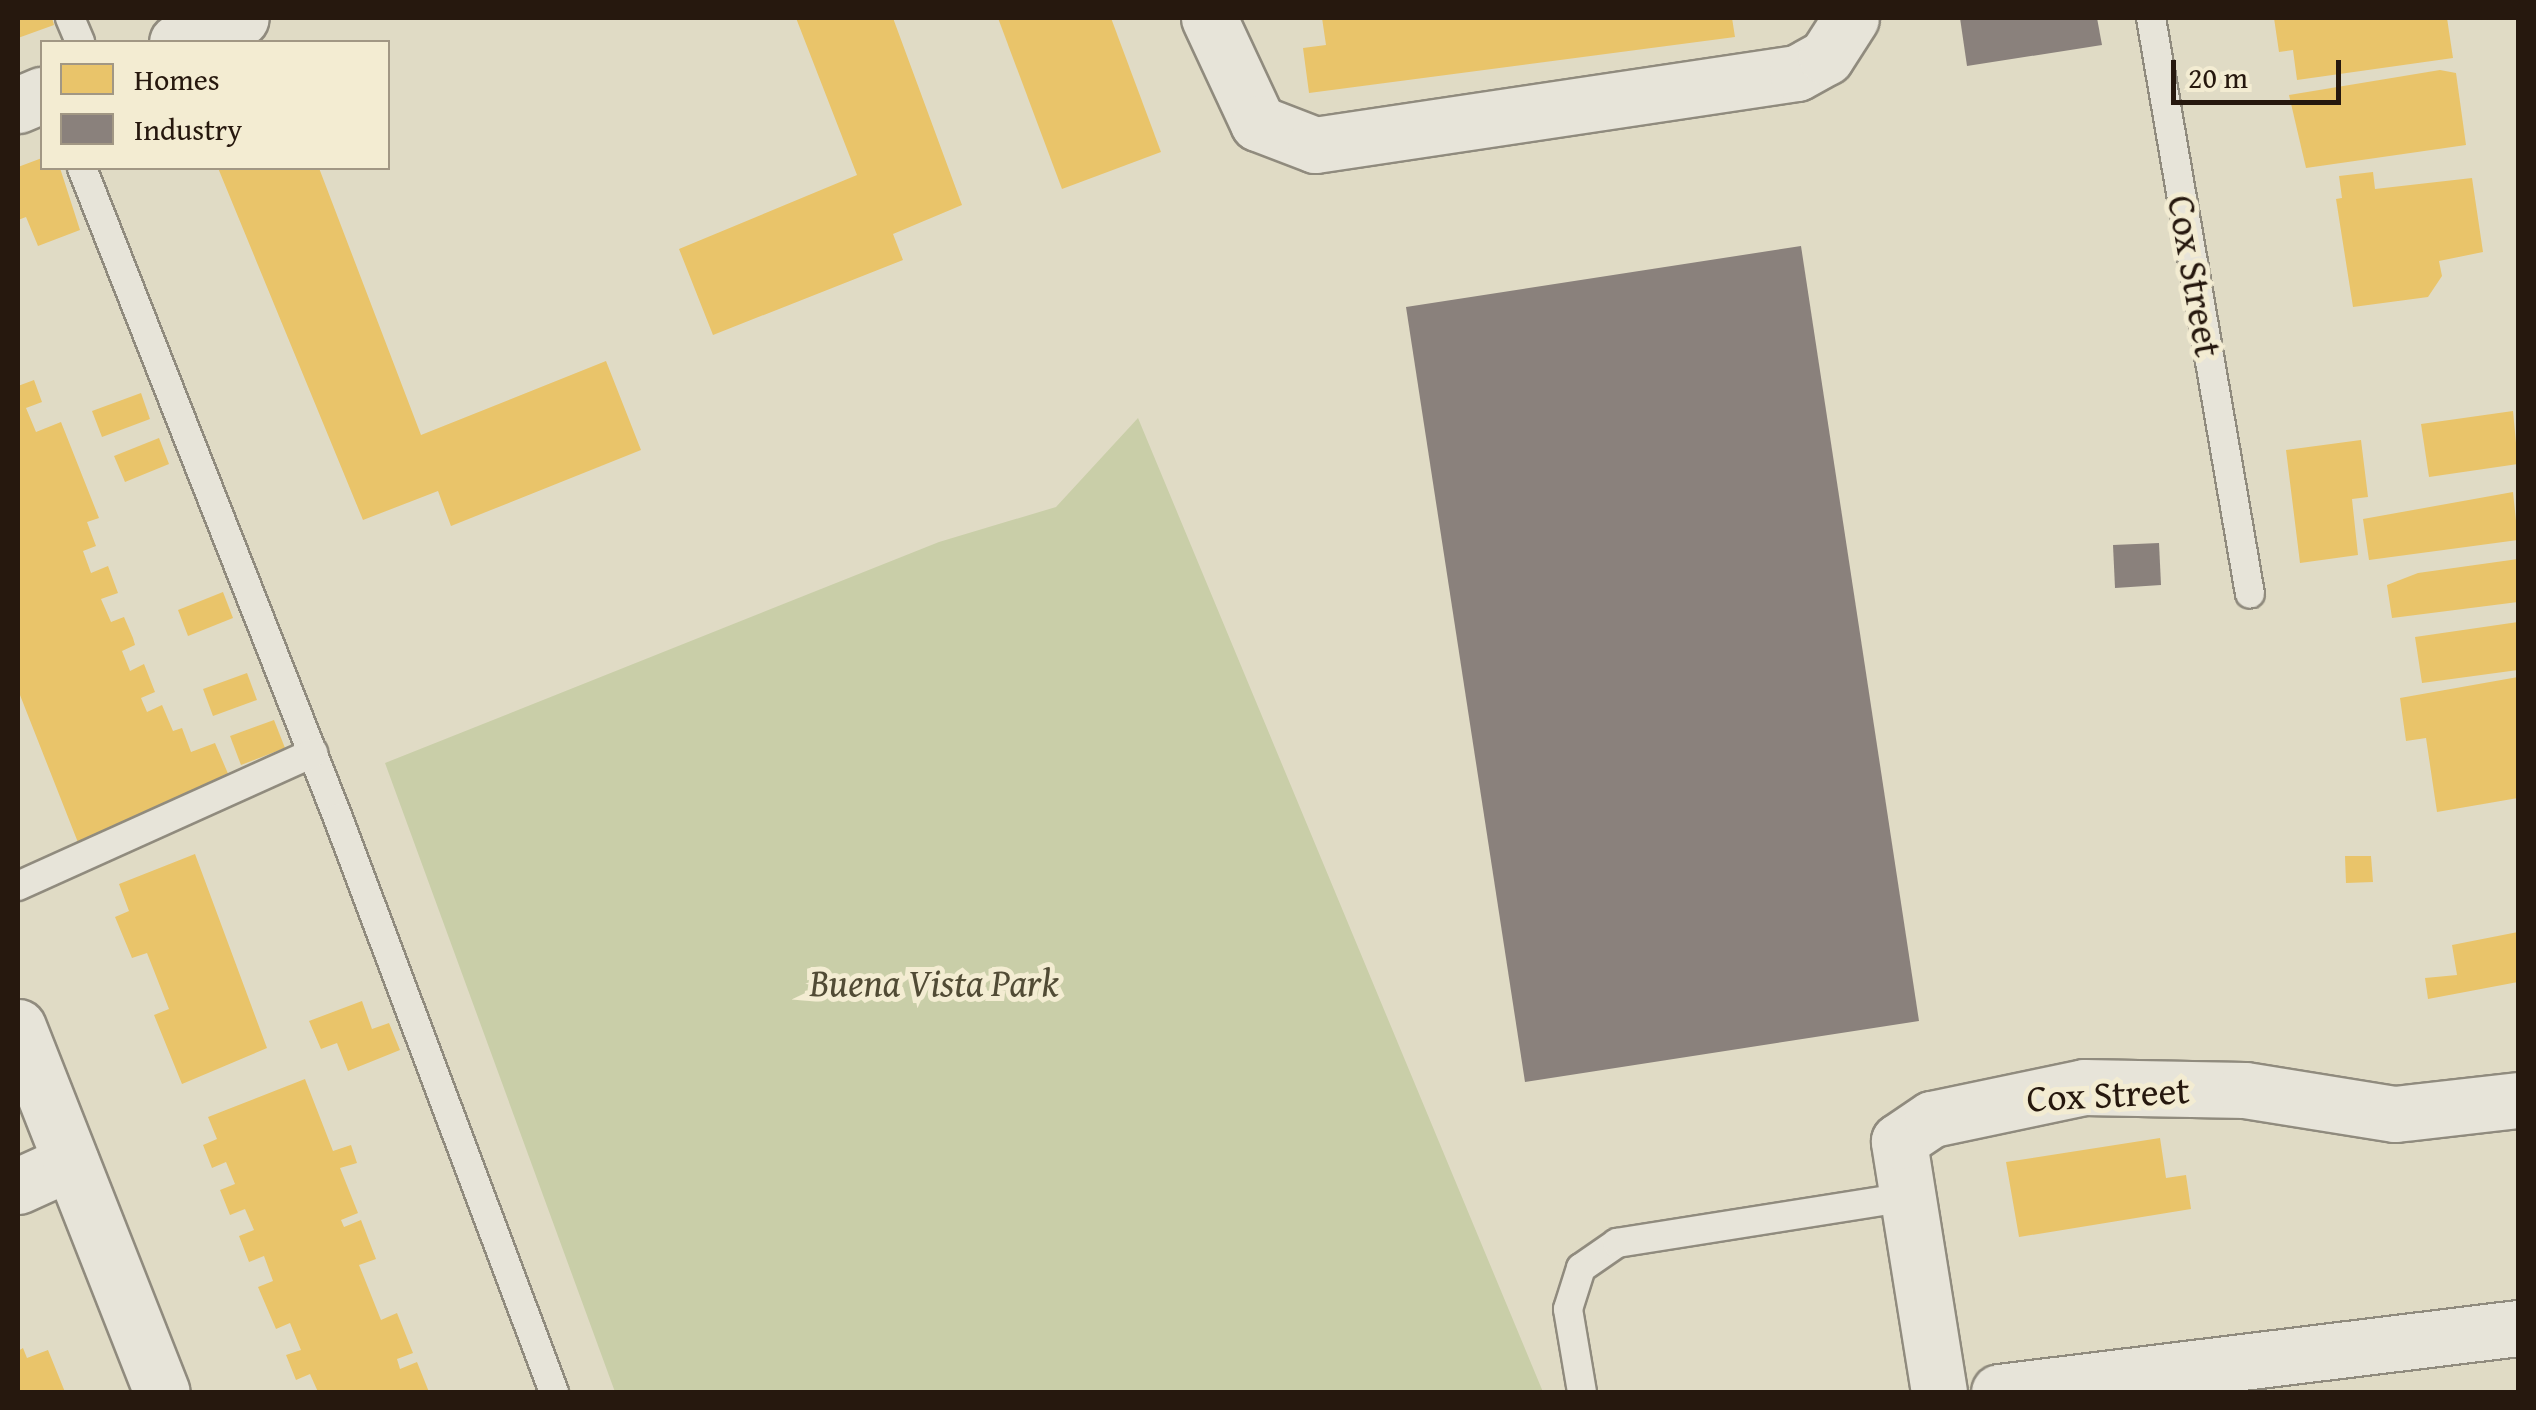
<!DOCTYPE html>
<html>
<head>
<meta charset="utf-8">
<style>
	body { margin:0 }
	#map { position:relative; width:2536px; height:1410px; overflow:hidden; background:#e0dbc5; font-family:"Gentium Book Plus",serif }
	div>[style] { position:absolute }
	.green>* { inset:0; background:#c9cea8 }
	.homes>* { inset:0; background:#e9c46a }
	.industry>* { inset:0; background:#8a817c }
	.roads { filter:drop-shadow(2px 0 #908b7e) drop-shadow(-2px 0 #908b7e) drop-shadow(0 2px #908b7e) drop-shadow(0 -2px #908b7e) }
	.service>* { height:28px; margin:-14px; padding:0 14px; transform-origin:14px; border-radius:14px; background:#e7e4d9 }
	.minor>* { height:55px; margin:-27.5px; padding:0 27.5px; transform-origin:27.5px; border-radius:27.5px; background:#e7e4d9 }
	.tertiary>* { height:55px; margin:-27.5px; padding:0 27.5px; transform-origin:27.5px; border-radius:27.5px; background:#e7e4d9 }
	.secondary>* { height:55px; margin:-27.5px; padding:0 27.5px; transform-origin:27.5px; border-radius:27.5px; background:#e7e4d9 }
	span { translate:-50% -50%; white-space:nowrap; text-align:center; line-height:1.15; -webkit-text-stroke:10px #f3ecd2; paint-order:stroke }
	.street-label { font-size:38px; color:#26180e }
	.park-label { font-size:38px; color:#514b35; font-style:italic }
	.frame { position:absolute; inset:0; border:20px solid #26180e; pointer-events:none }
	.legend { position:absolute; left:40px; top:40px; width:350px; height:130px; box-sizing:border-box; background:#f3ecd2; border:2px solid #a19784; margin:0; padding:12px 18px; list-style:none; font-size:30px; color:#26180e }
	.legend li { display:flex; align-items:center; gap:20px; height:50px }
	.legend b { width:50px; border:2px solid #a19784 }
	.scale { position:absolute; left:2171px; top:60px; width:170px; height:45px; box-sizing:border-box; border:5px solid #26180e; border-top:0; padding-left:12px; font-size:30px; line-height:35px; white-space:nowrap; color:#26180e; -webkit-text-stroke:8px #f3ecd2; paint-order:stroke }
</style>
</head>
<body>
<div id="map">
	<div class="green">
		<i style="clip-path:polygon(1138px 418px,1543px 1392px,615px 1392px,385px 763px,939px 542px,1056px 507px)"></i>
	</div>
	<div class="homes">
		<i style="clip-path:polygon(18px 18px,52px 18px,54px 25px,18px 38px)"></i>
		<i style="clip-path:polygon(796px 18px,893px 18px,962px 205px,893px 234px,903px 260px,713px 335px,679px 249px,857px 175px)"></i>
		<i style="clip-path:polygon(998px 18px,1111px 18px,1161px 152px,1062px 189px)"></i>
		<i style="clip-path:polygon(1322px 18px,1732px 18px,1735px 37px,1309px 93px,1303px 48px,1326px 45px)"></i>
		<i style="clip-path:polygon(2274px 18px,2447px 18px,2453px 58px,2297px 80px,2293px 50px,2279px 52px)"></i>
		<i style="clip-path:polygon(2440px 70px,2456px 73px,2466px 145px,2306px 168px,2289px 95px)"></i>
		<i style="clip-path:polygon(42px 158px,42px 168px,60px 168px,80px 230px,38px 246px,26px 217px,18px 220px,18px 167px)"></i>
		<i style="clip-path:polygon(218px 168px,319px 168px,421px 435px,606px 361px,641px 450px,451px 526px,438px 491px,363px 520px)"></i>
		<i style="clip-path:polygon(2373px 172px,2375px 189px,2472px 178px,2483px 252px,2439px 261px,2442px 276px,2428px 297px,2353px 307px,2336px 199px,2342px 198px,2339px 176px)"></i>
		<i style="clip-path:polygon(34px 380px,42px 402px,26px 408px,36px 432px,61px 422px,99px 518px,87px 522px,96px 546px,83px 551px,91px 573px,108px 566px,118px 593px,101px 599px,111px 622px,124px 617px,133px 638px,135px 645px,122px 651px,130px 671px,144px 664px,155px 692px,141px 698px,147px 712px,162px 705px,173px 731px,182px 728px,191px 752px,215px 743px,229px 776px,79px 845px,18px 690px,18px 386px)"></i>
		<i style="clip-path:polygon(141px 393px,150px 419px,102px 437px,92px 411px)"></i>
		<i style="clip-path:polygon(2513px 411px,2518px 464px,2429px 477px,2421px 424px)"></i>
		<i style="clip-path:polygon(159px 438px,169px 464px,125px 482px,114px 456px)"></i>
		<i style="clip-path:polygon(2361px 440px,2368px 497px,2352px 499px,2358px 555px,2300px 563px,2286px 450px)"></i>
		<i style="clip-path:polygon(2513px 492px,2518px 540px,2369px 560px,2363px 519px)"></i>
		<i style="clip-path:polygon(2518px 559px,2518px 602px,2392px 618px,2387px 585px,2418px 573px)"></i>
		<i style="clip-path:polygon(223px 592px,233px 618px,188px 636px,178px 610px)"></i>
		<i style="clip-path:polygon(2518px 622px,2518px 670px,2422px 683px,2415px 637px)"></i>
		<i style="clip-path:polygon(247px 673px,257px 700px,213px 716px,203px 689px)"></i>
		<i style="clip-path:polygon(2518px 677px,2518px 798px,2437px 812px,2426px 738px,2406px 741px,2400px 698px)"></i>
		<i style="clip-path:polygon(274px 720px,285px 748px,241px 765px,230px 736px)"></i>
		<i style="clip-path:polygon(195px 854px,267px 1048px,182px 1084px,154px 1015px,169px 1009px,147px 953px,132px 958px,115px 917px,129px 911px,119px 884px)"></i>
		<i style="clip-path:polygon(2345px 856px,2371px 856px,2373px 882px,2346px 883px)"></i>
		<i style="clip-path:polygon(2518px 932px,2518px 982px,2428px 999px,2425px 978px,2457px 975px,2452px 945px)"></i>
		<i style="clip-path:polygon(362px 1001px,372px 1029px,389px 1023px,400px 1050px,348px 1071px,337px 1043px,321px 1049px,309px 1021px)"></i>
		<i style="clip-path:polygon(305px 1079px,333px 1151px,351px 1145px,357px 1163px,340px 1168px,358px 1213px,341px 1220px,344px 1227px,361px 1220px,376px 1259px,359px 1265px,381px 1320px,397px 1313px,413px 1353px,397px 1359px,400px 1369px,417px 1362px,429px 1392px,318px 1392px,310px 1374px,296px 1380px,286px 1355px,301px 1350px,290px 1323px,276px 1329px,258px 1287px,273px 1281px,264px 1256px,249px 1262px,239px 1236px,254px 1230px,245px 1209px,230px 1215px,220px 1190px,235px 1184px,226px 1162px,212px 1168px,203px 1145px,217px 1139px,208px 1117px)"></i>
		<i style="clip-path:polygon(2160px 1138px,2166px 1178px,2186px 1175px,2191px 1209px,2019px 1237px,2006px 1162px)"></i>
		<i style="clip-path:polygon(23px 1348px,27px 1358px,48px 1350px,65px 1392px,18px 1392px,18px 1351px)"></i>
	</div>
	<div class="industry">
		<i style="clip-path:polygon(1960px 18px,2097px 18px,2102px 45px,1967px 66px)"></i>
		<i style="clip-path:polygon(1801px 246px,1919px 1021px,1525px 1082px,1406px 307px)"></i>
		<i style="clip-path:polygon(2159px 543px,2161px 585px,2115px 588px,2113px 545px)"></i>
	</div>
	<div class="roads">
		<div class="service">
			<i style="left:70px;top:18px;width:26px;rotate:67deg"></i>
			<i style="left:2151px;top:18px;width:584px;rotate:80.25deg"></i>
			<i style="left:82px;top:168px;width:699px;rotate:68.5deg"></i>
			<i style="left:338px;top:818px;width:613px;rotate:69.38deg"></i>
			<i style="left:18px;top:886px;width:324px;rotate:-24.3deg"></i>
			<i style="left:1582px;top:1392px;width:84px;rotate:-99.6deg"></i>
			<i style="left:1568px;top:1309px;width:43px;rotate:-72.4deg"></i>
			<i style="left:1581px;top:1268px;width:44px;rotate:-34.8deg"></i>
			<i style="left:1617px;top:1243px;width:295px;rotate:-9deg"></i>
		</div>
		<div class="minor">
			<i style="left:1209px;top:18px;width:116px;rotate:65deg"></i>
			<i style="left:1258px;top:123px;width:61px;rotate:21.1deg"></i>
			<i style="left:1315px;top:145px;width:487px;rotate:-8.5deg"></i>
			<i style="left:1797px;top:73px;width:33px;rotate:-29deg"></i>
			<i style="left:1826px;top:57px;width:46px;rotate:-57.3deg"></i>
			<i style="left:177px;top:42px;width:68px;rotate:-20.6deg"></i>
			<i style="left:18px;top:105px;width:26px;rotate:-23deg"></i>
			<i style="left:18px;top:1186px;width:58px;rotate:-24.4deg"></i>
			<i style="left:1939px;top:1392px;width:254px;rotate:-99.1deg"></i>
			<i style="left:1899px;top:1141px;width:40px;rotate:-34deg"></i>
			<i style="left:1932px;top:1119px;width:155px;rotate:-11.9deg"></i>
			<i style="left:2084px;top:1087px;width:161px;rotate:1.1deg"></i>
			<i style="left:2245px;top:1090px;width:152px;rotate:9.1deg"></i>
			<i style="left:2395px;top:1114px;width:124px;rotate:-6.5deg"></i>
		</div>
		<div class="tertiary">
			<i style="left:1999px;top:1392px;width:523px;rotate:-7.03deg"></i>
		</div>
		<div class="secondary">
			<i style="left:18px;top:1027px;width:392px;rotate:68.5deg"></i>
		</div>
	</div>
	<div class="street-label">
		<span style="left:2195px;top:276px;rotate:80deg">Cox Street</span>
		<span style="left:2108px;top:1094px;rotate:-3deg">Cox Street</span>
	</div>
	<div class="park-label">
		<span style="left:934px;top:983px">Buena Vista Park</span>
	</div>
	<div class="frame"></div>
	<ul class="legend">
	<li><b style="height:28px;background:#e9c46a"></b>Homes</li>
	<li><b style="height:28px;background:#8a817c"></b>Industry</li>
	</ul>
	<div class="scale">20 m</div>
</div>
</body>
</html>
